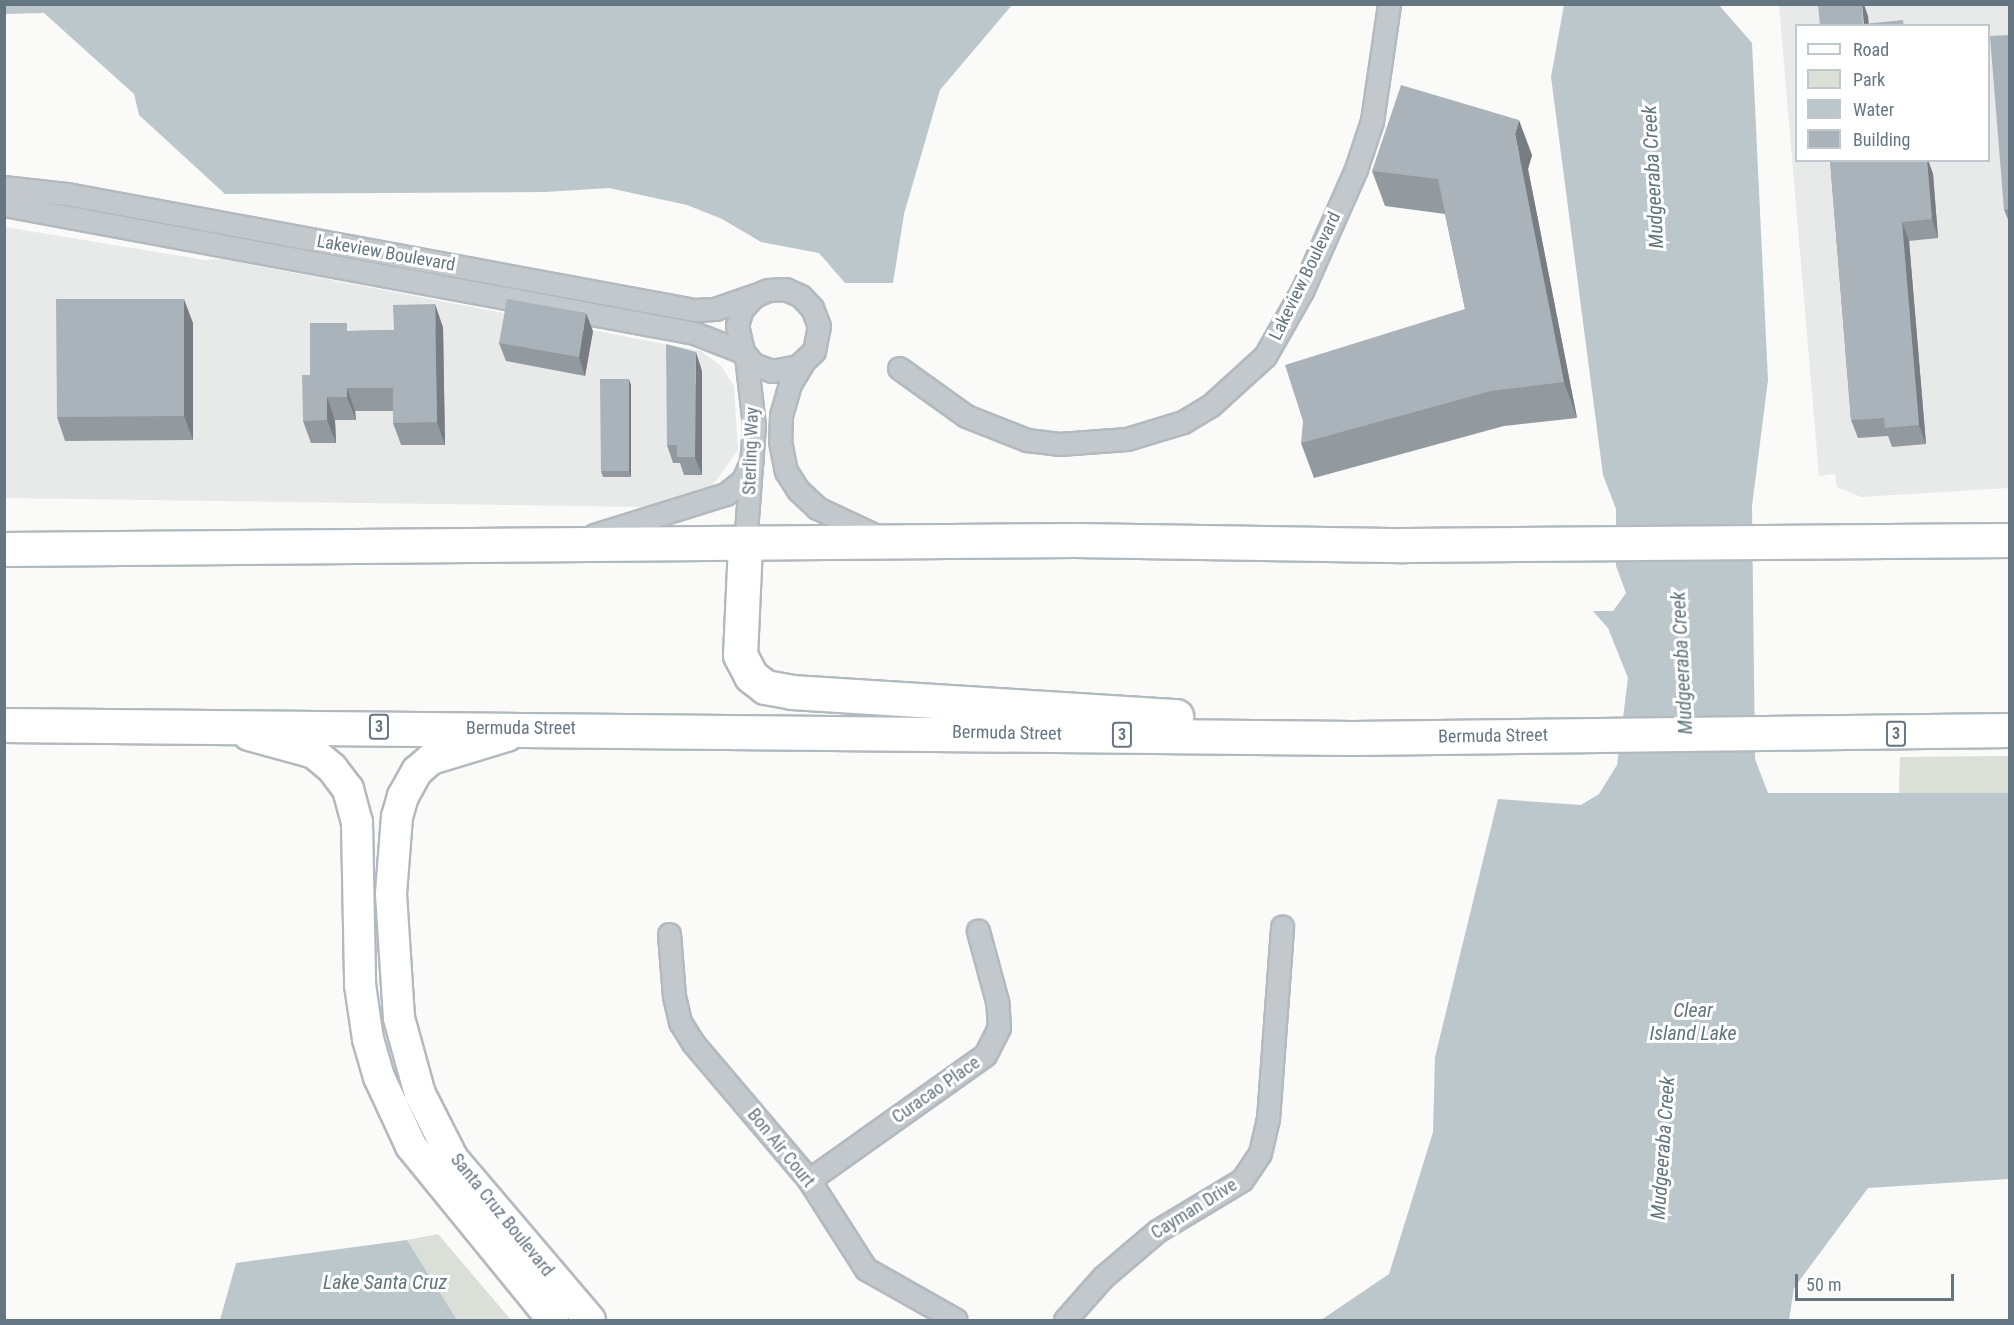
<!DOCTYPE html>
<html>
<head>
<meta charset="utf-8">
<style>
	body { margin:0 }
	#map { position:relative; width:2014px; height:1325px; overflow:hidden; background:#fafaf8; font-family:"Roboto Condensed",sans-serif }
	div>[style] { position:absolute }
	.built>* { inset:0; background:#e8e9e9 }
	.green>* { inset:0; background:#dadfd7 }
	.water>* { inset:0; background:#bbc7cb }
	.roads { filter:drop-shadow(2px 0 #b3babf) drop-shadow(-2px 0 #b3babf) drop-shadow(0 2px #b3babf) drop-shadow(0 -2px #b3babf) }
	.street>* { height:21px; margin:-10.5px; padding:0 10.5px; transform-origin:10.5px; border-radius:10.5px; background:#c3c8cc }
	.secondary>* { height:30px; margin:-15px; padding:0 15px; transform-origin:15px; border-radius:15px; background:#fff }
	.primary>* { height:33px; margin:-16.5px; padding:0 16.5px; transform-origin:16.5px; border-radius:16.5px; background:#fff }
	.wall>* { inset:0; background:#929a9f }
	.shaded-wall>* { inset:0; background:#777d82 }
	.building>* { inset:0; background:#aab3b9 }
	span { translate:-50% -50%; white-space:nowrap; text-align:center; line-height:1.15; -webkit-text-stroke:6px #fff; paint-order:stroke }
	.shield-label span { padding:2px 4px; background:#fff; border:2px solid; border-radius:4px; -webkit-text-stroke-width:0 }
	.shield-label { font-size:16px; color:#657683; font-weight:700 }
	.street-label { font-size:18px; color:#657683 }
	.water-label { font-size:20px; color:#60757c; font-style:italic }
	.frame { position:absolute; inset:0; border:6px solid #657683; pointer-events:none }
	.legend { position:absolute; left:1795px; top:24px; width:195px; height:138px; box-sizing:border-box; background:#fff; border:2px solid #c1c8cd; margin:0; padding:8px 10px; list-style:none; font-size:18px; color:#657683 }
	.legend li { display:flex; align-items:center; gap:12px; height:30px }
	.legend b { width:30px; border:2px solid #c1c8cd }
	.scale { position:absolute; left:1795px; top:1274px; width:159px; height:27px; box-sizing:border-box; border:3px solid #657683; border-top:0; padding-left:8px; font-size:18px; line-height:21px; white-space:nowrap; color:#657683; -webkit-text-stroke:4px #fff; paint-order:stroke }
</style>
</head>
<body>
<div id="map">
	<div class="built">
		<i style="clip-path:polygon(evenodd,1779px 5px,2009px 5px,2009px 488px,1861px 497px,1837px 487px,1835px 474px,1819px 476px,1779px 5px,1796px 26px,1988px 26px,1988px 160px,1796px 160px,1796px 26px)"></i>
		<i style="clip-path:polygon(5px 227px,205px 260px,222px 259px,701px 351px,721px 366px,734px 386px,738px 450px,713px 485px,689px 497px,645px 507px,5px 498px)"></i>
	</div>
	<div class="green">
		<i style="clip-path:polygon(2009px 756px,2009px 793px,1899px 793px,1900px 757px)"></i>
		<i style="clip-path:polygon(438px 1234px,511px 1320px,457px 1320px,407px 1240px)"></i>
	</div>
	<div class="water">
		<i style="clip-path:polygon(4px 5px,5px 4px,1012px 5px,940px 90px,904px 214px,893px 283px,845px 283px,819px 253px,761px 242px,722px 219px,687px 205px,609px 188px,545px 192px,225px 194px,139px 115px,134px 94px,44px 13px,5px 14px)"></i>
		<i style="clip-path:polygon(1564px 5px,1719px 5px,1752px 43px,1768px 380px,1752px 506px,1755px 759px,1768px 793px,2009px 793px,2009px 1179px,1868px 1188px,1794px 1288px,1789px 1320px,1321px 1320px,1389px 1274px,1433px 1132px,1435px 1057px,1498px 799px,1581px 805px,1599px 794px,1617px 765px,1628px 678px,1608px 628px,1593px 611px,1613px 611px,1626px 593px,1616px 566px,1616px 509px,1603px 475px,1551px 77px)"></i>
		<i style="clip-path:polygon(407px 1240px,457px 1320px,220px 1320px,236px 1263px)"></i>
	</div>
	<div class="roads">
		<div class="street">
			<i style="left:4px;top:187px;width:63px;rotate:6.3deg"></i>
			<i style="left:67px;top:194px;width:638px;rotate:10.48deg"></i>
			<i style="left:694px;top:310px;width:21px;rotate:-3deg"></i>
			<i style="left:715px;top:309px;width:42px;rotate:-19.3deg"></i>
			<i style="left:4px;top:205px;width:702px;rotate:10.51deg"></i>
			<i style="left:694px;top:333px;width:53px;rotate:21.2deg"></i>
			<i style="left:743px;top:352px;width:16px;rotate:50deg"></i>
			<i style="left:753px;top:364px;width:20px;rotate:20deg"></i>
			<i style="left:772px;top:371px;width:26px;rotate:-11deg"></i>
			<i style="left:798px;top:366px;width:22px;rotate:-43deg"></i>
			<i style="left:814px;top:351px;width:25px;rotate:-79deg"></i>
			<i style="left:819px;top:326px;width:19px;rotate:-111deg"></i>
			<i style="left:812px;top:308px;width:16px;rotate:-133deg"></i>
			<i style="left:801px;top:296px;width:17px;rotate:-156deg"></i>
			<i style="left:785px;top:289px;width:17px;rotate:177deg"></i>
			<i style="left:768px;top:290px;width:15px;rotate:157deg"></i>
			<i style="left:754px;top:296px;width:18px;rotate:133deg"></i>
			<i style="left:742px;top:309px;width:17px;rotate:107deg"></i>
			<i style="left:737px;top:325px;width:28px;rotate:77deg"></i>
			<i style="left:802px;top:364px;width:23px;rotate:121deg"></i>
			<i style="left:790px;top:384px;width:33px;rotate:106deg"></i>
			<i style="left:781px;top:416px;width:25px;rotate:92deg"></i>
			<i style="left:780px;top:441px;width:31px;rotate:79deg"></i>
			<i style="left:786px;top:471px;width:22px;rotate:58deg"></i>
			<i style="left:798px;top:490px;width:26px;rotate:43deg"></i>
			<i style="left:817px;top:508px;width:66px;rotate:25deg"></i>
			<i style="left:899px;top:368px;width:82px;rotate:35.6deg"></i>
			<i style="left:966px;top:416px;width:66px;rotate:21.5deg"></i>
			<i style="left:1027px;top:440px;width:32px;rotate:7deg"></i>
			<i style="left:1059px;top:444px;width:68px;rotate:-4.2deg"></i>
			<i style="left:1127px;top:439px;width:59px;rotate:-16.9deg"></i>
			<i style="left:1183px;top:422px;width:31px;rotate:-31deg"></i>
			<i style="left:1210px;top:406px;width:74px;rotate:-42.3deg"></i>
			<i style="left:1265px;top:356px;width:75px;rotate:-60.4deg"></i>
			<i style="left:1302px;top:291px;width:133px;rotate:-66.1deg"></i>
			<i style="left:1356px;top:169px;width:51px;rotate:-71.6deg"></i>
			<i style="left:1372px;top:121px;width:118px;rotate:-81.7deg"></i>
			<i style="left:594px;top:535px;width:138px;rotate:-17.3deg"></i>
			<i style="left:726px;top:494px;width:22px;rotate:-39deg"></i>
			<i style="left:743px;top:480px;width:22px;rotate:-66deg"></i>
			<i style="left:745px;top:545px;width:119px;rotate:-85.7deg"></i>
			<i style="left:754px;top:426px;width:70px;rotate:-96.5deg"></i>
			<i style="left:669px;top:934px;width:62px;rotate:85.4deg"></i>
			<i style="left:674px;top:996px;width:27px;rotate:77deg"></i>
			<i style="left:680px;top:1022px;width:25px;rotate:58deg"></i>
			<i style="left:693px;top:1043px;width:180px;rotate:49.7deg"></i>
			<i style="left:809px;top:1180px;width:106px;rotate:57.4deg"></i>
			<i style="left:866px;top:1269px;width:103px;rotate:29.5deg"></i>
			<i style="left:809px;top:1180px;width:216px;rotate:-35.4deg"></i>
			<i style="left:985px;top:1055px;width:31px;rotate:-63deg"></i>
			<i style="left:999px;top:1027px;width:26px;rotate:-94deg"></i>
			<i style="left:997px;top:1001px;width:73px;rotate:-105.2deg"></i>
			<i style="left:1065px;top:1320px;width:57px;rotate:-48.5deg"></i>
			<i style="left:1103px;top:1277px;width:71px;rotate:-40.4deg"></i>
			<i style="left:1157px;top:1231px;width:99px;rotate:-31deg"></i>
			<i style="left:1242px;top:1180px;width:32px;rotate:-56deg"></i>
			<i style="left:1260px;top:1153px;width:35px;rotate:-77deg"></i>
			<i style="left:1268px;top:1119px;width:193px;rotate:-85.8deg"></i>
		</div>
		<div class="secondary">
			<i style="left:249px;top:735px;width:67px;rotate:15.5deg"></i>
			<i style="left:314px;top:753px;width:23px;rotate:40deg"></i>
			<i style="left:332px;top:768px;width:26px;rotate:53deg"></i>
			<i style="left:348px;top:789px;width:34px;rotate:75deg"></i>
			<i style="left:357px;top:822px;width:163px;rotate:88.9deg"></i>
			<i style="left:360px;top:985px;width:55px;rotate:81.6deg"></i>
			<i style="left:368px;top:1039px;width:40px;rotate:74deg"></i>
			<i style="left:379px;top:1077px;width:76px;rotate:65.1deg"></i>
			<i style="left:411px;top:1146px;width:225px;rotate:50.8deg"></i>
			<i style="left:507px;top:736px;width:79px;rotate:163.2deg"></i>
			<i style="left:431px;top:759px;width:18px;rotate:139deg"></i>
			<i style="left:417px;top:771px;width:29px;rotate:119deg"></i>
			<i style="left:403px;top:796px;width:22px;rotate:106deg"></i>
			<i style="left:397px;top:817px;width:77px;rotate:94.5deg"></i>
			<i style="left:391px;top:894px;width:124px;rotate:86.3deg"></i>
			<i style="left:399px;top:1018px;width:79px;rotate:74.6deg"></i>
			<i style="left:420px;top:1094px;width:73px;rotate:63.1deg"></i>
			<i style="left:453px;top:1159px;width:211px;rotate:49.6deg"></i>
		</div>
		<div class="primary">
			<i style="left:745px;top:545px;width:110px;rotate:92.6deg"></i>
			<i style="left:740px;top:655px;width:24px;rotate:62deg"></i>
			<i style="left:751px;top:676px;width:18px;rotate:38deg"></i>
			<i style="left:765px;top:687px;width:27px;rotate:10deg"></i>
			<i style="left:792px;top:692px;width:385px;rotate:3.6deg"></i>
			<i style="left:4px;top:549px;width:1071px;rotate:-0.48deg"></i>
			<i style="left:1075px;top:540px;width:330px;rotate:0.9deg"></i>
			<i style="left:1405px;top:545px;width:605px;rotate:-0.47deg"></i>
			<i style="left:4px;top:725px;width:1349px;rotate:0.55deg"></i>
			<i style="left:1353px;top:738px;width:657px;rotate:-0.7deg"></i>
		</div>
	</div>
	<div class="wall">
		<i style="clip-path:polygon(2010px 35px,2010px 224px,2004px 210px)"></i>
		<i style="clip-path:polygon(1532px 155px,1528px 169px,1577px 418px,1504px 426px,1314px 478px,1301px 443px,1465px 309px,1445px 214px,1385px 206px,1372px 171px)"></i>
		<i style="clip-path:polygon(1830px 160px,1928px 160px,1933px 174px,1938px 238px,1909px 241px,1926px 444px,1892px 447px,1888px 436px,1858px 438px,1851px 420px)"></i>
		<i style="clip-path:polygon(193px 323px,193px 440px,65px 441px,57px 417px)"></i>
		<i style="clip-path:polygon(443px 327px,445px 445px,401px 445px,393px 423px,393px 411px,355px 411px,356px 420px,335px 420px,336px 443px,311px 443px,303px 421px,310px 375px,349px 331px,394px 330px)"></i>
		<i style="clip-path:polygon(593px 331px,585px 376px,506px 361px,499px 343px)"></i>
		<i style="clip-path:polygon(702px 371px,702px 475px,684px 475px,680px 463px,673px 463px,667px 445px)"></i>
		<i style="clip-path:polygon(631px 385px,631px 477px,603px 477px,601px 471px)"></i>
	</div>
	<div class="shaded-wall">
		<i style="clip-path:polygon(1862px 4px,1864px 4px,1868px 16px,1869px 26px,1864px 26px)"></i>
		<i style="clip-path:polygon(1519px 120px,1532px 155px,1528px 169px,1577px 418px,1564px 382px,1515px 134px)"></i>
		<i style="clip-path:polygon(1927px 160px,1928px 160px,1933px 174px,1938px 238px,1932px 219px)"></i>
		<i style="clip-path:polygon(1902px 222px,1909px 241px,1926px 444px,1919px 425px)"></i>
		<i style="clip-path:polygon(184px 299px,193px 323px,193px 440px,184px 416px)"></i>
		<i style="clip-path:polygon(435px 304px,443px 327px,445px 445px,437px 422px)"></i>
		<i style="clip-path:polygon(586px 313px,593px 331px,585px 376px,579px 357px)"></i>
		<i style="clip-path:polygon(696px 352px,702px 371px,702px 475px,695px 457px)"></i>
		<i style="clip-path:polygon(629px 379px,631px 385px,631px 477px,629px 471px)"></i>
		<i style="clip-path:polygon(347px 388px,355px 411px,356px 420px,347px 397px)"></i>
		<i style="clip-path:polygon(327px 397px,335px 420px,336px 443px,327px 420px)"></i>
	</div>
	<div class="building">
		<i style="clip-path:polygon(1818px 4px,1862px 4px,1863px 24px,1903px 20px,1904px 26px,1820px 26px)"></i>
		<i style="clip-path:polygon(2010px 35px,2010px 209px,2004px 210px,1990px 36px)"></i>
		<i style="clip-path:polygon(1401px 85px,1519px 120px,1515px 134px,1564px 382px,1491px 391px,1301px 443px,1303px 421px,1285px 365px,1465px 309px,1438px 179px,1372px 171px)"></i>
		<i style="clip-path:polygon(1830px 160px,1927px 160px,1932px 219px,1902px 222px,1919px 425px,1885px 428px,1884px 418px,1851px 420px)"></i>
		<i style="clip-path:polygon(56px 299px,184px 299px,184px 416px,57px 417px)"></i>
		<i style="clip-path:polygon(507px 299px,586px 313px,579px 357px,499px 343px)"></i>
		<i style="clip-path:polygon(435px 304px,437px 422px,393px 423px,393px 388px,347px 388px,347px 397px,327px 397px,327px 420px,303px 421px,302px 375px,310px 375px,310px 323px,347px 323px,347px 331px,394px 330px,393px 305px)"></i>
		<i style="clip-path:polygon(666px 344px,696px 352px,695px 457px,677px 457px,677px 445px,667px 445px)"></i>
		<i style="clip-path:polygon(600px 379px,629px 379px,629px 471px,601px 471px)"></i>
	</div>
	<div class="shield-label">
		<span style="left:379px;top:727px">3</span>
		<span style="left:1896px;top:734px">3</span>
		<span style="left:1122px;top:735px">3</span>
	</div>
	<div class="street-label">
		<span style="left:386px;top:253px;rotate:10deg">Lakeview Boulevard</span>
		<span style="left:1305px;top:276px;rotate:-64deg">Lakeview Boulevard</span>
		<span style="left:751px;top:451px;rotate:-88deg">Sterling Way</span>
		<span style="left:521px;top:728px">Bermuda Street</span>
		<span style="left:1007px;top:733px;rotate:1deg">Bermuda Street</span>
		<span style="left:1493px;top:736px;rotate:-1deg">Bermuda Street</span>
		<span style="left:936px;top:1090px;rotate:-35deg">Curacao Place</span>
		<span style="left:781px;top:1148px;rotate:51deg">Bon Air Court</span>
		<span style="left:1194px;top:1209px;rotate:-32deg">Cayman Drive</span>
		<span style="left:502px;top:1215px;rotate:51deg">Santa Cruz Boulevard</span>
	</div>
	<div class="water-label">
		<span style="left:1653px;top:177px;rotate:-93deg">Mudgeeraba Creek</span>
		<span style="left:1682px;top:663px;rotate:-93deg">Mudgeeraba Creek</span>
		<span style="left:1693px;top:1022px">Clear<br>Island Lake</span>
		<span style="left:1663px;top:1148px;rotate:-86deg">Mudgeeraba Creek</span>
		<span style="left:385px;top:1282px">Lake Santa Cruz</span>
	</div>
	<div class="frame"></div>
	<ul class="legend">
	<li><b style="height:8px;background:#fff"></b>Road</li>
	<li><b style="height:16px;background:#dadfd7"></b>Park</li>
	<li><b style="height:16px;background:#bbc7cb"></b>Water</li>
	<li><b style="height:16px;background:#aab3b9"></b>Building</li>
	</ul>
	<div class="scale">50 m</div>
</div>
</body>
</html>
